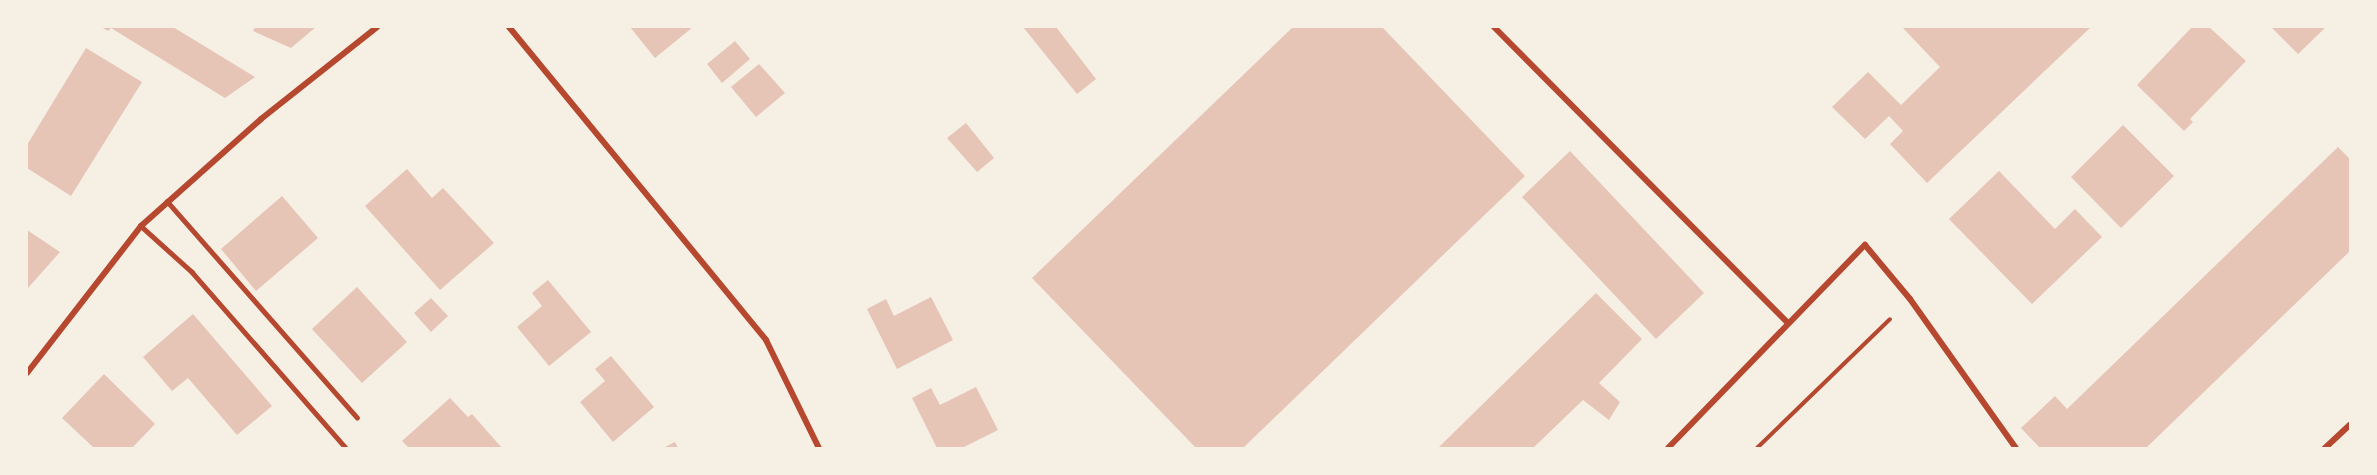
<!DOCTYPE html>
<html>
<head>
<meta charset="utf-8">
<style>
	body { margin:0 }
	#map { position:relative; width:2377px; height:475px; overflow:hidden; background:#f6efe4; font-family:"PT Sans",sans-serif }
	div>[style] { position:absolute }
	.building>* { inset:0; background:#e6c5b7 }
	.path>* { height:4px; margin:-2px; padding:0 2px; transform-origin:2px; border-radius:2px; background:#b5482f }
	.service>* { height:4.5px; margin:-2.25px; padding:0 2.25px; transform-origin:2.25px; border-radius:2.25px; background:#b5482f }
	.minor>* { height:6px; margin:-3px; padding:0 3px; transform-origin:3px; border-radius:3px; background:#b5482f }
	span { translate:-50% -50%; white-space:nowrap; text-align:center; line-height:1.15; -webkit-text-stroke:6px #f6efe4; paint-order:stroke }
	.frame { position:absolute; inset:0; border:28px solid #f6efe4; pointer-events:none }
</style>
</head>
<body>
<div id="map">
	<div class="building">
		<i style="clip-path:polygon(101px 27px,173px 27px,255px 77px,225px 98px,111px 28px,108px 31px)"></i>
		<i style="clip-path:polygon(255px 27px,316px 27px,291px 48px,253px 31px)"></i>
		<i style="clip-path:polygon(630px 27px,693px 27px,655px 58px)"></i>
		<i style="clip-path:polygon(1023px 27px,1056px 27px,1096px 79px,1077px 94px)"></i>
		<i style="clip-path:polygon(1293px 27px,1382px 27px,1525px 176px,1243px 448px,1196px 448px,1032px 278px)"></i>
		<i style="clip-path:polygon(1902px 27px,2091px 27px,1927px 183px,1890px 144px,1903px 131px,1889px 116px,1865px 139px,1832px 107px,1868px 72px,1901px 105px,1940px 67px)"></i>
		<i style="clip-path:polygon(2192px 27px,2209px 27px,2246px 61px,2190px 119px,2193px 122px,2184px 131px,2137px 85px)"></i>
		<i style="clip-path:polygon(2271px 27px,2326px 27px,2298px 54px)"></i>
		<i style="clip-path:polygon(735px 41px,750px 59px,722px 83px,707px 64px)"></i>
		<i style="clip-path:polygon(86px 48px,142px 82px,71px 196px,27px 168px,27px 145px)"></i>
		<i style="clip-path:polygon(759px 64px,785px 93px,756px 117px,731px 87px)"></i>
		<i style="clip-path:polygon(966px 123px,994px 158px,977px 172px,947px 138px)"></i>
		<i style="clip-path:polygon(2123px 125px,2174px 176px,2121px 228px,2071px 177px)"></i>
		<i style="clip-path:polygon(2338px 147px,2350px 159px,2350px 251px,2146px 448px,2040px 448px,2021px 428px,2055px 396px,2067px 409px)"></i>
		<i style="clip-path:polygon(1570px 151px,1704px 293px,1656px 339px,1522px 197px)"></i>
		<i style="clip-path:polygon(407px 169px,432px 198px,443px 188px,494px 243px,440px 290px,365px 206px)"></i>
		<i style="clip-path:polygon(1999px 171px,2055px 229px,2075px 209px,2102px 237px,2032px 304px,1949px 219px)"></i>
		<i style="clip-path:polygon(282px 196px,318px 238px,256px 291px,221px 249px)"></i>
		<i style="clip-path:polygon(27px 230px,60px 252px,27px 289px)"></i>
		<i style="clip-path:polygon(548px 280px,591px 332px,549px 366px,517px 327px,542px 306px,532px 293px)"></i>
		<i style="clip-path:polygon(357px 287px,407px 342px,362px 383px,312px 329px)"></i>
		<i style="clip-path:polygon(1596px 293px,1642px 339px,1599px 383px,1620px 402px,1609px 420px,1583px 400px,1533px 448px,1438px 448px)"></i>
		<i style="clip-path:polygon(931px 297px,953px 340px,897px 369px,867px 309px,886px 299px,894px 316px)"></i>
		<i style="clip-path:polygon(431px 298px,448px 316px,431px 332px,414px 313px)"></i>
		<i style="clip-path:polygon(193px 314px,272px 406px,237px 435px,188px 378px,172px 391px,143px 357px)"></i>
		<i style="clip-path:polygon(611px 356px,654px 407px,613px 442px,580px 402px,605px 381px,595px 369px)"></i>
		<i style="clip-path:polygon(104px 374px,155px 424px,132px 448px,94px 448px,62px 418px)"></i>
		<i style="clip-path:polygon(976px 387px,998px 430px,962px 448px,937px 448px,912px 398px,931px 388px,940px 405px)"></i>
		<i style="clip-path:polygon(450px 398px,468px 417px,472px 414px,502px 448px,409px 448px,402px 441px)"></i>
		<i style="clip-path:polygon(675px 442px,678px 448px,663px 448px)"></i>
	</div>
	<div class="path">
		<i style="left:1757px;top:448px;width:185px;rotate:-44.1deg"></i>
	</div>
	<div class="service">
		<i style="left:167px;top:201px;width:288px;rotate:48.7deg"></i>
		<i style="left:141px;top:226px;width:69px;rotate:42deg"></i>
		<i style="left:192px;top:272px;width:234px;rotate:48.8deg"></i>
	</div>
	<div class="minor">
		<i style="left:509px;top:27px;width:405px;rotate:50.6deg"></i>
		<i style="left:766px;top:340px;width:120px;rotate:63.9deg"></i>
		<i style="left:1494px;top:27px;width:417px;rotate:45.2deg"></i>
		<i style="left:27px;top:373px;width:186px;rotate:-52.2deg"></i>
		<i style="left:141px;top:226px;width:161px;rotate:-41.7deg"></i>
		<i style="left:261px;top:119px;width:148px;rotate:-38.4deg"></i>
		<i style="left:1668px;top:448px;width:283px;rotate:-45.9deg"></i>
		<i style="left:1865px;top:245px;width:70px;rotate:50.2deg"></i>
		<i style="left:1910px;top:299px;width:183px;rotate:54.6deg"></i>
		<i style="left:2325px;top:448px;width:34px;rotate:-43deg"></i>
	</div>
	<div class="frame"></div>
</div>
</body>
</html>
